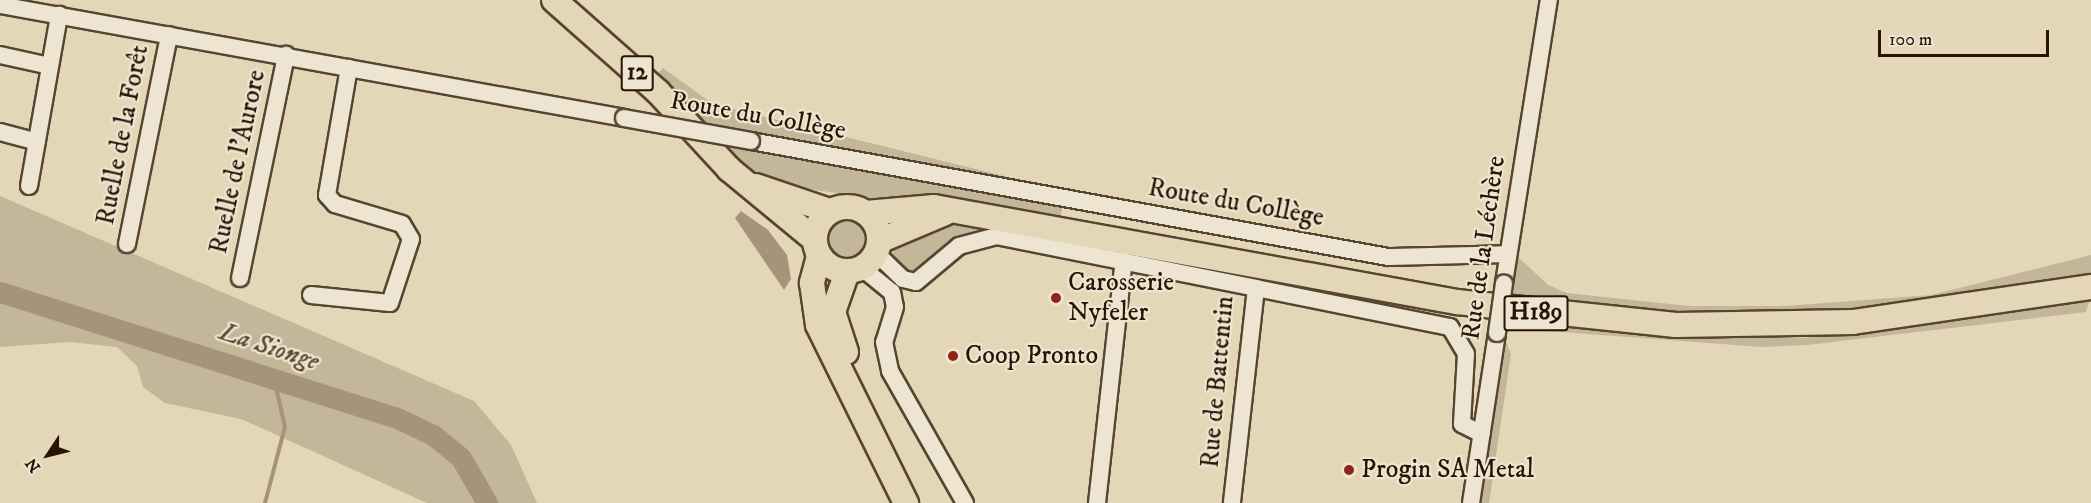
<!DOCTYPE html>
<html>
<head>
<meta charset="utf-8">
<style>
	body { margin:0 }
	#map { position:relative; width:2091px; height:503px; overflow:hidden; background:#e4d7b8; font-family:"IM FELL DW Pica",serif }
	div>[style] { position:absolute }
	.green>* { inset:0; background:#c4b699 }
	.round { border-radius:50% }
	.water>* { inset:0; background:#a4957a }
	.stream>* { height:4px; margin:-2px; padding:0 2px; transform-origin:2px; border-radius:2px; background:#a4957a }
	.river>* { height:21px; margin:-10.5px; padding:0 10.5px; transform-origin:10.5px; border-radius:10.5px; background:#a4957a }
	.roads { filter:drop-shadow(2px 0 #564530) drop-shadow(-2px 0 #564530) drop-shadow(0 2px #564530) drop-shadow(0 -2px #564530) }
	.minor>* { height:16px; margin:-8px; padding:0 8px; transform-origin:8px; border-radius:8px; background:#ede5d1 }
	.highway>* { height:24px; margin:-12px; padding:0 12px; transform-origin:12px; border-radius:12px; background:#e4d7b8 }
	.highway>.ring { margin:-12px; padding:0; box-sizing:content-box; background:none; border:24px solid #e4d7b8; border-radius:50% }
	.bridges { filter:drop-shadow(2px 0 #564530) drop-shadow(-2px 0 #564530) drop-shadow(0 2px #564530) drop-shadow(0 -2px #564530) }
	.minor-bridge>* { height:16px; margin:-8px; padding:0 8px; transform-origin:8px; border-radius:8px; background:#ede5d1 }
	.dots>* { width:16px; height:16px; translate:-50% -50%; box-sizing:border-box; border:3px solid #ede5d1; border-radius:50% }
	span { translate:-50% -50%; white-space:nowrap; text-align:center; line-height:1.15; -webkit-text-stroke:4.5px #ede5d1; paint-order:stroke }
	.shield-label span { padding:2px 4px; background:#ede5d1; border:2px solid; border-radius:4px; -webkit-text-stroke-width:0 }
	.shield-label { font-size:24px; color:#271403; font-weight:700 }
	.street-label { font-size:26px; color:#271403 }
	.poi-label { font-size:26px; color:#271403 }
	.left { translate:0 -50%; text-align:left }
	.water-label { font-size:27px; color:#594833; font-style:italic }
	.north { position:absolute; left:18px; top:425px; width:60px; height:60px; -webkit-text-stroke:4px #ede5d1; paint-order:stroke; rotate:235deg; font-size:16px; font-weight:700; line-height:24px; text-align:center; color:#271403 }
	.north::after { content:''; display:block; margin:auto; width:21px; height:27px; background:#271403; clip-path:polygon(50% 0,100% 100%,50% 72%,0 100%) }
	.scale { position:absolute; left:1878px; top:30px; width:171px; height:27px; box-sizing:border-box; border:3px solid #271403; border-top:0; padding-left:8px; font-size:18px; line-height:21px; white-space:nowrap; color:#271403; -webkit-text-stroke:4px #ede5d1; paint-order:stroke }
</style>
</head>
<body>
<div id="map">
	<div class="green">
		<i style="clip-path:polygon(663px 68px,713px 104px,1020px 180px,1063px 204px,1060px 220px,947px 196px,881px 199px,777px 185px,735px 160px,656px 75px)"></i>
		<i style="clip-path:polygon(0 196px,474px 401px,511px 445px,537px 503px,427px 503px,241px 419px,165px 403px,143px 387px,137px 366px,117px 347px,70px 342px,0 347px)"></i>
		<i class="round" style="left:827px;top:220px;width:38px;height:38px"></i>
		<i style="clip-path:polygon(962px 222px,997px 227px,919px 273px,909px 274px,892px 257px,893px 248px,924px 224px)"></i>
		<i style="clip-path:polygon(2091px 255px,2091px 278px,1856px 313px,1711px 316px,1570px 307px,1571px 299px,1557px 298px,1555px 305px,1512px 301px,1515px 278px,1511px 276px,1518px 257px,1548px 285px,1567px 293px,1689px 306px,1785px 306px,1931px 295px)"></i>
		<i style="clip-path:polygon(2091px 295px,2086px 312px,1807px 345px,1762px 347px,1509px 328px,1510px 317px,1805px 338px)"></i>
		<i style="clip-path:polygon(1505px 340px,1511px 354px,1489px 503px,1481px 503px)"></i>
	</div>
	<div class="water">
		<i style="clip-path:polygon(741px 211px,768px 230px,787px 255px,791px 279px,784px 290px,735px 218px)"></i>
	</div>
	<div class="stream">
		<i style="left:265px;top:503px;width:79px;rotate:-75.3deg"></i>
		<i style="left:285px;top:427px;width:49px;rotate:-102.9deg"></i>
	</div>
	<div class="river">
		<i style="left:0;top:292px;width:414px;rotate:17.6deg"></i>
		<i style="left:395px;top:417px;width:42px;rotate:25.3deg"></i>
		<i style="left:433px;top:435px;width:36px;rotate:39deg"></i>
		<i style="left:461px;top:458px;width:52px;rotate:60deg"></i>
	</div>
	<div class="roads">
		<div class="minor">
			<i style="left:0;top:5px;width:634px;rotate:10.26deg"></i>
			<i style="left:0;top:55px;width:51px;rotate:12.4deg"></i>
			<i style="left:0;top:132px;width:38px;rotate:15deg"></i>
			<i style="left:751px;top:141px;width:647px;rotate:10.32deg"></i>
			<i style="left:1388px;top:257px;width:120px;rotate:-1.4deg"></i>
			<i style="left:29px;top:186px;width:174px;rotate:-80deg"></i>
			<i style="left:127px;top:244px;width:213px;rotate:-78.6deg"></i>
			<i style="left:876px;top:253px;width:37px;rotate:44deg"></i>
			<i style="left:903px;top:279px;width:13px;rotate:13deg"></i>
			<i style="left:916px;top:282px;width:56px;rotate:-39.9deg"></i>
			<i style="left:959px;top:246px;width:38px;rotate:-15deg"></i>
			<i style="left:996px;top:236px;width:265px;rotate:11.3deg"></i>
			<i style="left:1256px;top:288px;width:216px;rotate:96.4deg"></i>
			<i style="left:862px;top:268px;width:38px;rotate:39deg"></i>
			<i style="left:892px;top:292px;width:15px;rotate:79deg"></i>
			<i style="left:895px;top:307px;width:37px;rotate:107deg"></i>
			<i style="left:884px;top:342px;width:30px;rotate:78deg"></i>
			<i style="left:890px;top:371px;width:152px;rotate:60.4deg"></i>
			<i style="left:240px;top:278px;width:228px;rotate:-78.3deg"></i>
			<i style="left:1504px;top:283px;width:287px;rotate:-81deg"></i>
			<i style="left:1256px;top:288px;width:198px;rotate:11.4deg"></i>
			<i style="left:1450px;top:327px;width:31px;rotate:59deg"></i>
			<i style="left:1466px;top:354px;width:70px;rotate:93.3deg"></i>
			<i style="left:1462px;top:424px;width:22px;rotate:27deg"></i>
			<i style="left:311px;top:295px;width:79px;rotate:5.8deg"></i>
			<i style="left:390px;top:303px;width:67px;rotate:-71.8deg"></i>
			<i style="left:411px;top:239px;width:17px;rotate:-121deg"></i>
			<i style="left:402px;top:224px;width:70px;rotate:-163.4deg"></i>
			<i style="left:335px;top:204px;width:12px;rotate:-132deg"></i>
			<i style="left:327px;top:195px;width:129px;rotate:-80.2deg"></i>
			<i style="left:1097px;top:503px;width:244px;rotate:-83.7deg"></i>
			<i style="left:1471px;top:503px;width:172px;rotate:-81.3deg"></i>
		</div>
		<div class="highway">
			<i style="left:554px;top:0;width:139px;rotate:41.5deg"></i>
			<i style="left:658px;top:92px;width:105px;rotate:47.3deg"></i>
			<i style="left:729px;top:169px;width:110px;rotate:39.5deg"></i>
			<i style="left:756px;top:186px;width:78px;rotate:18.7deg"></i>
			<i class="ring" style="left:815px;top:207px;width:40px;height:40px"></i>
			<i style="left:866px;top:213px;width:68px;rotate:-5deg"></i>
			<i style="left:934px;top:207px;width:532px;rotate:10.3deg"></i>
			<i style="left:1457px;top:302px;width:220px;rotate:6deg"></i>
			<i style="left:1676px;top:325px;width:177px;rotate:-1deg"></i>
			<i style="left:1853px;top:322px;width:241px;rotate:-8.4deg"></i>
			<i style="left:879px;top:241px;width:72px;rotate:-23deg"></i>
			<i style="left:819px;top:256px;width:28px;rotate:105deg"></i>
			<i style="left:812px;top:283px;width:42px;rotate:81.9deg"></i>
			<i style="left:818px;top:325px;width:199px;rotate:63.7deg"></i>
			<i style="left:846px;top:352px;width:42px;rotate:-108deg"></i>
			<i style="left:833px;top:312px;width:42px;rotate:-70.7deg"></i>
		</div>
	</div>
	<div class="bridges">
		<div class="minor-bridge">
			<i style="left:624px;top:118px;width:129px;rotate:10.3deg"></i>
			<i style="left:1497px;top:333px;width:50px;rotate:-82deg"></i>
		</div>
	</div>
	<div class="dots">
		<i style="left:1056px;top:298px;background:#8f2418"></i>
		<i style="left:953px;top:356px;background:#8f2418"></i>
		<i style="left:1349px;top:470px;background:#8f2418"></i>
	</div>
	<div class="shield-label">
		<span style="left:637px;top:73px">12</span>
		<span style="left:1536px;top:313px">H189</span>
	</div>
	<div class="street-label">
		<span style="left:758px;top:116px;rotate:10deg">Route du Collège</span>
		<span style="left:123px;top:135px;rotate:-79deg">Ruelle de la Forêt</span>
		<span style="left:238px;top:162px;rotate:-78deg">Ruelle de l'Aurore</span>
		<span style="left:1236px;top:203px;rotate:10deg">Route du Collège</span>
		<span style="left:1484px;top:248px;rotate:-82deg">Rue de la Léchère</span>
		<span style="left:1218px;top:382px;rotate:-85deg">Rue de Battentin</span>
	</div>
	<div class="poi-label">
		<span class="left" style="left:1068px;top:298px">Carosserie<br>Nyfeler</span>
		<span class="left" style="left:965px;top:356px">Coop Pronto</span>
		<span class="left" style="left:1361px;top:470px">Progin SA Metal</span>
	</div>
	<div class="water-label">
		<span style="left:269px;top:347px;rotate:18deg">La Sionge</span>
	</div>
	<div class="north">N</div>
	<div class="scale">100 m</div>
</div>
</body>
</html>
